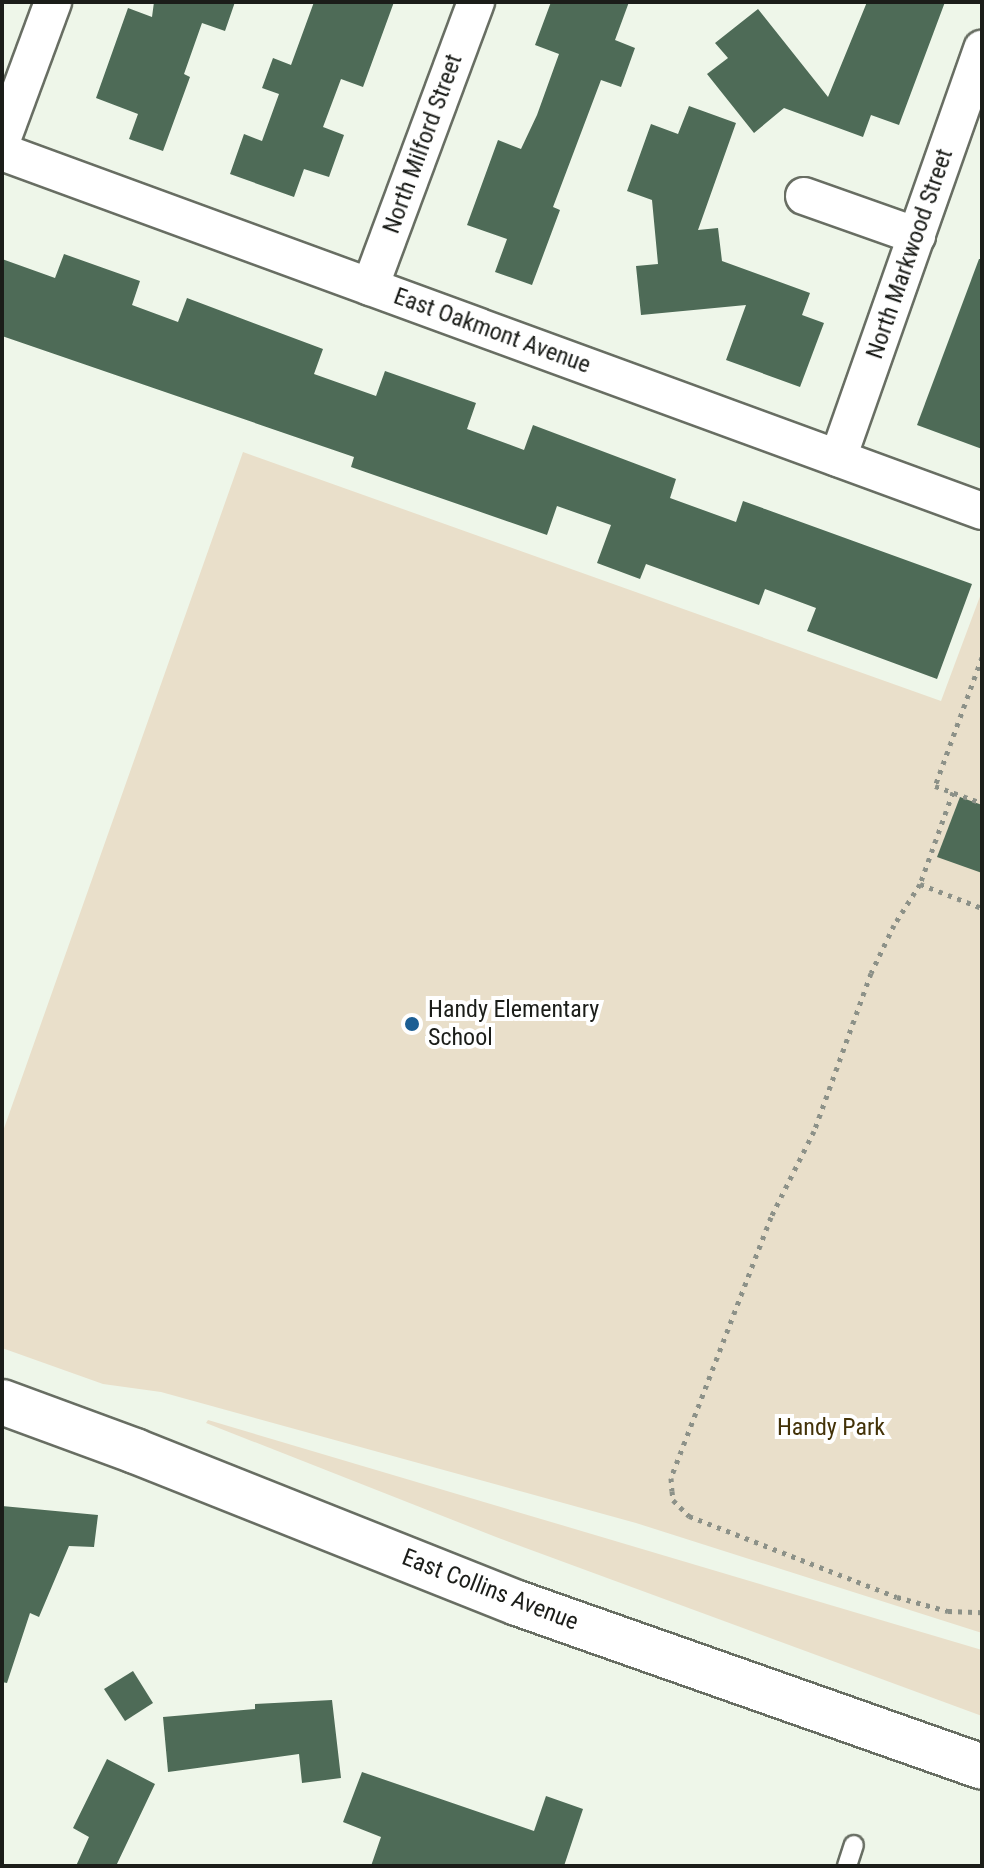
<!DOCTYPE html>
<html>
<head>
<meta charset="utf-8">
<style>
	body { margin:0 }
	#map { position:relative; width:984px; height:1868px; overflow:hidden; background:#eef6e9; font-family:"Roboto Condensed",sans-serif }
	div>[style] { position:absolute }
	.green>* { inset:0; background:#e9dfca }
	.building>* { inset:0; background:#4e6b57 }
	.path>* { height:5px; margin-top:-2.5px; transform-origin:0; background:repeating-linear-gradient(90deg,#8c9188 0 4px,transparent 0 10px) }
	.roads { filter:drop-shadow(2px 0 #686e63) drop-shadow(-2px 0 #686e63) drop-shadow(0 2px #686e63) drop-shadow(0 -2px #686e63) }
	.lane>* { height:18px; margin:-9px; padding:0 9px; transform-origin:9px; border-radius:9px; background:#fff }
	.street>* { height:36px; margin:-18px; padding:0 18px; transform-origin:18px; border-radius:18px; background:#fff }
	.secondary>* { height:44px; margin:-22px; padding:0 22px; transform-origin:22px; border-radius:22px; background:#fff }
	.dots>* { width:22px; height:22px; translate:-50% -50%; box-sizing:border-box; border:4px solid #fff; border-radius:50% }
	span { translate:-50% -50%; white-space:nowrap; text-align:center; line-height:1.15; -webkit-text-stroke:8px #fff; paint-order:stroke }
	.street-label { font-size:24px; color:#1b1d19 }
	.poi-label { font-size:24px; color:#1b1d19 }
	.left { translate:0 -50%; text-align:left }
	.park-label { font-size:24px; color:#433208 }
	.frame { position:absolute; inset:0; border:4px solid #1b1d19; pointer-events:none }
</style>
</head>
<body>
<div id="map">
	<div class="green">
		<i style="clip-path:polygon(243px 452px,941px 701px,982px 591px,982px 1633px,636px 1523px,161px 1392px,103px 1384px,2px 1348px,2px 1134px)"></i>
		<i style="clip-path:polygon(208px 1420px,982px 1650px,982px 1716px,496px 1537px,206px 1423px)"></i>
	</div>
	<div class="building">
		<i style="clip-path:polygon(154px 2px,235px 2px,225px 31px,202px 23px,184px 74px,190px 77px,163px 151px,129px 139px,138px 114px,96px 98px,128px 8px,152px 17px)"></i>
		<i style="clip-path:polygon(314px 2px,394px 2px,363px 87px,341px 79px,323px 127px,344px 135px,329px 177px,304px 169px,294px 197px,230px 174px,244px 134px,262px 141px,279px 94px,262px 88px,273px 58px,291px 65px)"></i>
		<i style="clip-path:polygon(551px 2px,629px 2px,615px 40px,635px 48px,621px 87px,601px 80px,553px 207px,560px 210px,532px 285px,495px 272px,507px 239px,467px 225px,498px 140px,521px 149px,537px 115px,559px 54px,535px 45px)"></i>
		<i style="clip-path:polygon(867px 2px,945px 2px,899px 125px,871px 115px,863px 137px,784px 108px,754px 133px,707px 74px,728px 58px,715px 43px,758px 9px,828px 97px)"></i>
		<i style="clip-path:polygon(689px 106px,736px 123px,698px 230px,718px 228px,722px 261px,810px 293px,802px 315px,824px 323px,800px 387px,726px 360px,746px 305px,641px 315px,636px 266px,658px 264px,652px 200px,627px 191px,651px 124px,678px 134px)"></i>
		<i style="clip-path:polygon(64px 254px,140px 281px,132px 305px,178px 322px,187px 298px,323px 349px,314px 374px,376px 396px,385px 371px,476px 403px,467px 429px,524px 450px,533px 425px,676px 479px,670px 498px,736px 522px,743px 501px,972px 584px,937px 679px,807px 631px,816px 608px,765px 589px,759px 605px,646px 564px,640px 579px,597px 563px,611px 525px,557px 506px,547px 535px,351px 467px,354px 457px,2px 336px,2px 259px,55px 278px)"></i>
		<i style="clip-path:polygon(979px 259px,982px 259px,982px 449px,917px 425px)"></i>
		<i style="clip-path:polygon(960px 797px,982px 805px,982px 873px,937px 857px)"></i>
		<i style="clip-path:polygon(2px 1506px,98px 1515px,94px 1547px,69px 1546px,39px 1617px,30px 1613px,7px 1683px,2px 1682px)"></i>
		<i style="clip-path:polygon(133px 1671px,153px 1703px,125px 1721px,104px 1689px)"></i>
		<i style="clip-path:polygon(332px 1700px,341px 1778px,302px 1783px,299px 1754px,168px 1772px,163px 1717px,255px 1709px,255px 1704px)"></i>
		<i style="clip-path:polygon(107px 1759px,155px 1784px,116px 1866px,76px 1866px,89px 1837px,73px 1828px)"></i>
		<i style="clip-path:polygon(362px 1772px,534px 1831px,546px 1796px,583px 1809px,564px 1866px,371px 1866px,381px 1837px,343px 1822px)"></i>
	</div>
	<div class="path">
		<i style="left:982px;top:657px;width:137px;rotate:110deg"></i>
		<i style="left:935px;top:786px;width:50px;rotate:19.9deg"></i>
		<i style="left:953px;top:792px;width:98px;rotate:109.7deg"></i>
		<i style="left:920px;top:884px;width:49px;rotate:122.4deg"></i>
		<i style="left:894px;top:925px;width:53px;rotate:115.6deg"></i>
		<i style="left:871px;top:973px;width:168px;rotate:109.8deg"></i>
		<i style="left:814px;top:1131px;width:96px;rotate:116.6deg"></i>
		<i style="left:771px;top:1217px;width:280px;rotate:111deg"></i>
		<i style="left:671px;top:1478px;width:13px;rotate:86deg"></i>
		<i style="left:672px;top:1491px;width:9px;rotate:84deg"></i>
		<i style="left:673px;top:1500px;width:23px;rotate:45deg"></i>
		<i style="left:689px;top:1516px;width:223px;rotate:21.3deg"></i>
		<i style="left:897px;top:1597px;width:53px;rotate:15.4deg"></i>
		<i style="left:948px;top:1611px;width:34px;rotate:2deg"></i>
		<i style="left:920px;top:884px;width:66px;rotate:21.2deg"></i>
	</div>
	<div class="roads">
		<div class="lane">
			<i style="left:847px;top:1866px;width:22px;rotate:-72deg"></i>
		</div>
		<div class="street">
			<i style="left:2px;top:140px;width:147px;rotate:-69.7deg"></i>
			<i style="left:2px;top:152px;width:1044px;rotate:20.12deg"></i>
			<i style="left:804px;top:196px;width:120px;rotate:19.5deg"></i>
			<i style="left:370px;top:287px;width:304px;rotate:-69.6deg"></i>
			<i style="left:838px;top:458px;width:434px;rotate:-70.6deg"></i>
		</div>
		<div class="secondary">
			<i style="left:2px;top:1402px;width:142px;rotate:20.2deg"></i>
			<i style="left:135px;top:1451px;width:411px;rotate:21.7deg"></i>
			<i style="left:517px;top:1603px;width:493px;rotate:19.4deg"></i>
		</div>
	</div>
	<div class="dots">
		<i style="left:412px;top:1024px;background:#1c5e93"></i>
	</div>
	<div class="street-label">
		<span style="left:423px;top:144px;rotate:-70deg">North Milford Street</span>
		<span style="left:910px;top:254px;rotate:-71deg">North Markwood Street</span>
		<span style="left:492px;top:331px;rotate:20deg">East Oakmont Avenue</span>
		<span style="left:490px;top:1590px;rotate:21deg">East Collins Avenue</span>
	</div>
	<div class="poi-label">
		<span class="left" style="left:428px;top:1024px">Handy Elementary<br>School</span>
	</div>
	<div class="park-label">
		<span style="left:831px;top:1428px">Handy Park</span>
	</div>
	<div class="frame"></div>
</div>
</body>
</html>
